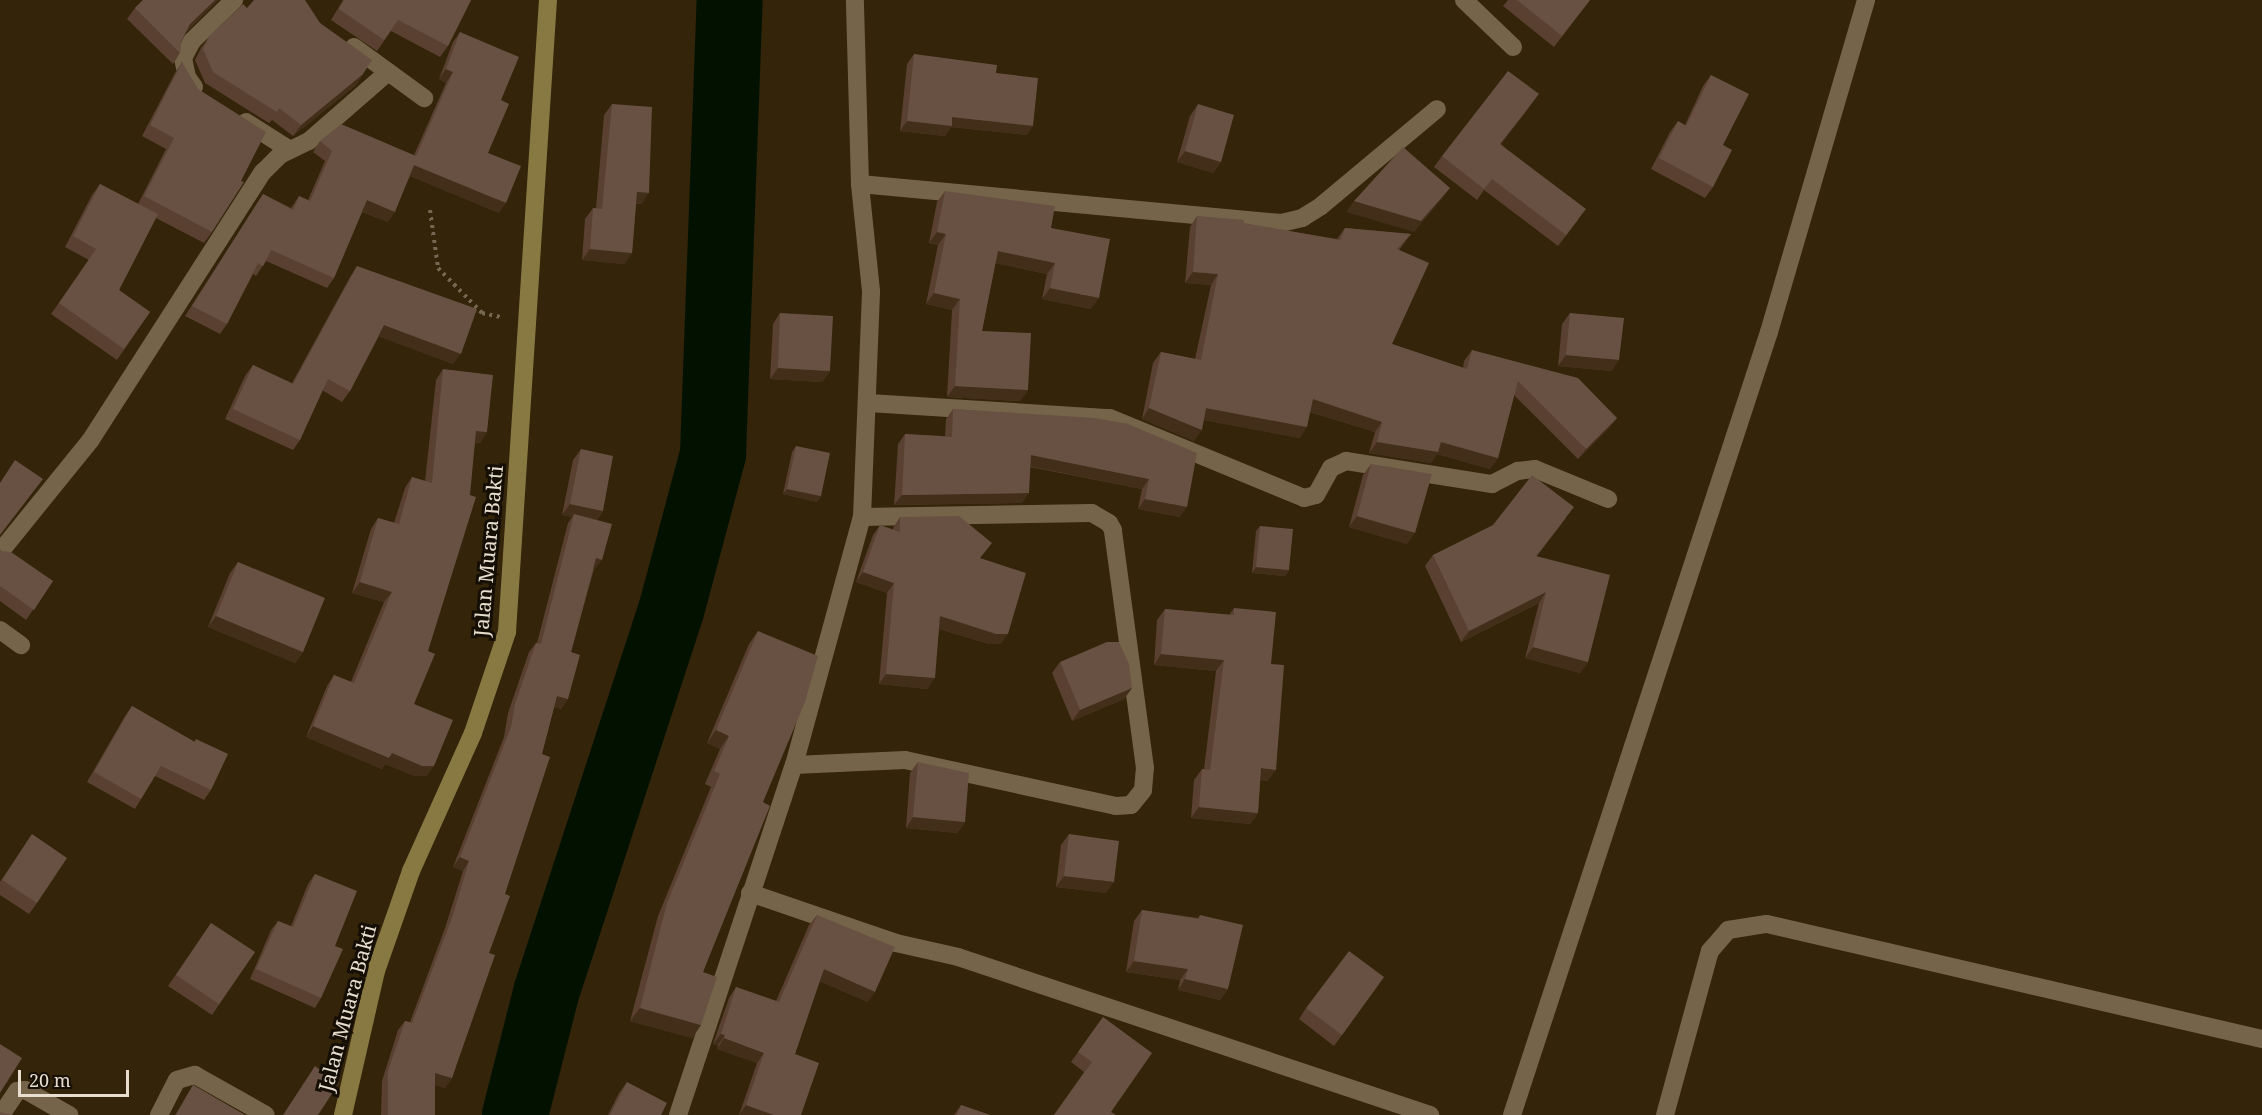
<!DOCTYPE html>
<html>
<head>
<meta charset="utf-8">
<style>
	body { margin:0 }
	#map { position:relative; width:2262px; height:1115px; overflow:hidden; background:#33240a; font-family:"Noto Serif",serif }
	div>[style] { position:absolute }
	.river>* { height:66px; margin:-33px; padding:0 33px; transform-origin:33px; border-radius:33px; background:#031200 }
	.path>* { height:4px; margin-top:-2px; transform-origin:0; background:repeating-linear-gradient(90deg,#756852 0 3px,transparent 0 7.5px) }
	.street>* { height:18px; margin:-9px; padding:0 9px; transform-origin:9px; border-radius:9px; background:#76644a }
	.secondary>* { height:18px; margin:-9px; padding:0 9px; transform-origin:9px; border-radius:9px; background:#887943 }
	.wall>* { inset:0; background:#594031 }
	.shaded-wall>* { inset:0; background:#432e1a }
	.building>* { inset:0; background:#685142 }
	span { translate:-50% -50%; white-space:nowrap; text-align:center; line-height:1.15; -webkit-text-stroke:6px #150e05; paint-order:stroke }
	.street-label { font-size:20px; color:#e8decf }
	.scale { position:absolute; left:18px; top:1070px; width:111px; height:27px; box-sizing:border-box; border:3px solid #e8decf; border-top:0; padding-left:8px; font-size:18px; line-height:21px; white-space:nowrap; color:#e8decf; -webkit-text-stroke:4px #150e05; paint-order:stroke }
</style>
</head>
<body>
<div id="map">
	<div class="river">
		<i style="left:515px;top:1115px;width:126px;rotate:-75.7deg"></i>
		<i style="left:546px;top:993px;width:402px;rotate:-71.9deg"></i>
		<i style="left:671px;top:611px;width:163px;rotate:-75deg"></i>
		<i style="left:713px;top:454px;width:454px;rotate:-87.9deg"></i>
	</div>
	<div class="path">
		<i style="left:430px;top:210px;width:59px;rotate:82.1deg"></i>
		<i style="left:438px;top:268px;width:63px;rotate:45.6deg"></i>
		<i style="left:482px;top:313px;width:19px;rotate:12deg"></i>
	</div>
	<div class="street">
		<i style="left:1464px;top:0;width:68px;rotate:43.8deg"></i>
		<i style="left:354px;top:47px;width:87px;rotate:36.1deg"></i>
		<i style="left:194px;top:87px;width:12px;rotate:-125deg"></i>
		<i style="left:187px;top:77px;width:19px;rotate:-102deg"></i>
		<i style="left:183px;top:58px;width:19px;rotate:-62deg"></i>
		<i style="left:192px;top:41px;width:59px;rotate:-44.3deg"></i>
		<i style="left:246px;top:122px;width:52px;rotate:32.5deg"></i>
		<i style="left:860px;top:184px;width:423px;rotate:5.3deg"></i>
		<i style="left:1281px;top:223px;width:22px;rotate:-13deg"></i>
		<i style="left:1302px;top:218px;width:22px;rotate:-32deg"></i>
		<i style="left:1321px;top:206px;width:151px;rotate:-39.9deg"></i>
		<i style="left:869px;top:403px;width:241px;rotate:3.6deg"></i>
		<i style="left:1110px;top:418px;width:210px;rotate:22.4deg"></i>
		<i style="left:1304px;top:498px;width:12px;rotate:-14deg"></i>
		<i style="left:1316px;top:495px;width:31px;rotate:-61deg"></i>
		<i style="left:1331px;top:468px;width:17px;rotate:-25deg"></i>
		<i style="left:1346px;top:461px;width:148px;rotate:9deg"></i>
		<i style="left:1492px;top:484px;width:29px;rotate:-27deg"></i>
		<i style="left:1518px;top:471px;width:17px;rotate:-7deg"></i>
		<i style="left:1535px;top:469px;width:79px;rotate:22.3deg"></i>
		<i style="left:0;top:552px;width:143px;rotate:-51deg"></i>
		<i style="left:90px;top:441px;width:320px;rotate:-57.3deg"></i>
		<i style="left:263px;top:172px;width:24px;rotate:-45deg"></i>
		<i style="left:280px;top:155px;width:32px;rotate:-26deg"></i>
		<i style="left:309px;top:141px;width:105px;rotate:-41.1deg"></i>
		<i style="left:0;top:630px;width:26px;rotate:36deg"></i>
		<i style="left:794px;top:765px;width:111px;rotate:-2.6deg"></i>
		<i style="left:905px;top:760px;width:216px;rotate:12.3deg"></i>
		<i style="left:1116px;top:806px;width:15px;rotate:-4deg"></i>
		<i style="left:1131px;top:805px;width:19px;rotate:-51deg"></i>
		<i style="left:1143px;top:790px;width:22px;rotate:-85deg"></i>
		<i style="left:1145px;top:768px;width:240px;rotate:-97.7deg"></i>
		<i style="left:1113px;top:530px;width:8px;rotate:-120deg"></i>
		<i style="left:1109px;top:523px;width:20px;rotate:-150deg"></i>
		<i style="left:1092px;top:513px;width:230px;rotate:179deg"></i>
		<i style="left:750px;top:893px;width:154px;rotate:18.9deg"></i>
		<i style="left:896px;top:943px;width:64px;rotate:12.7deg"></i>
		<i style="left:958px;top:957px;width:498px;rotate:18.5deg"></i>
		<i style="left:1px;top:1115px;width:29px;rotate:-56deg"></i>
		<i style="left:17px;top:1091px;width:8px;rotate:-7deg"></i>
		<i style="left:25px;top:1090px;width:51px;rotate:29.6deg"></i>
		<i style="left:159px;top:1115px;width:39px;rotate:-63deg"></i>
		<i style="left:177px;top:1080px;width:19px;rotate:-16deg"></i>
		<i style="left:195px;top:1075px;width:81px;rotate:29.4deg"></i>
		<i style="left:678px;top:1115px;width:369px;rotate:-71.7deg"></i>
		<i style="left:794px;top:765px;width:257px;rotate:-74.7deg"></i>
		<i style="left:862px;top:517px;width:226px;rotate:-87.7deg"></i>
		<i style="left:871px;top:291px;width:108px;rotate:-95.9deg"></i>
		<i style="left:860px;top:184px;width:184px;rotate:-91.6deg"></i>
		<i style="left:1512px;top:1115px;width:824px;rotate:-71.83deg"></i>
		<i style="left:1769px;top:332px;width:346px;rotate:-73.7deg"></i>
		<i style="left:1665px;top:1115px;width:170px;rotate:-74.7deg"></i>
		<i style="left:1710px;top:951px;width:28px;rotate:-49deg"></i>
		<i style="left:1728px;top:930px;width:39px;rotate:-9deg"></i>
		<i style="left:1767px;top:924px;width:508px;rotate:13.08deg"></i>
	</div>
	<div class="secondary">
		<i style="left:343px;top:1115px;width:148px;rotate:-77.1deg"></i>
		<i style="left:376px;top:971px;width:106px;rotate:-70.7deg"></i>
		<i style="left:411px;top:871px;width:151px;rotate:-65.8deg"></i>
		<i style="left:473px;top:733px;width:107px;rotate:-71.4deg"></i>
		<i style="left:507px;top:632px;width:633px;rotate:-86.29deg"></i>
	</div>
	<div class="wall">
		<i style="clip-path:polygon(143px 0,218px 0,186px 32px,181px 42px,180px 53px,173px 64px,127px 19px,135px 8px)"></i>
		<i style="clip-path:polygon(343px 0,471px 0,448px 46px,440px 57px,391px 31px,377px 51px,331px 20px)"></i>
		<i style="clip-path:polygon(1508px 0,1590px 0,1554px 47px,1503px 6px)"></i>
		<i style="clip-path:polygon(247px 8px,320px 23px,363px 74px,356px 85px,293px 136px,272px 120px,269px 123px,205px 83px,195px 60px,201px 48px,209px 37px)"></i>
		<i style="clip-path:polygon(460px 32px,501px 100px,488px 153px,499px 213px,410px 176px,388px 222px,362px 212px,334px 278px,327px 288px,266px 261px,256px 276px,253px 274px,227px 324px,220px 334px,185px 316px,263px 194px,291px 208px,299px 196px,308px 200px,325px 161px,313px 152px,320px 141px,414px 155px,446px 83px,439px 79px,453px 42px)"></i>
		<i style="clip-path:polygon(914px 54px,996px 73px,1027px 135px,951px 127px,945px 136px,900px 131px,907px 64px)"></i>
		<i style="clip-path:polygon(182px 62px,212px 232px,204px 243px,156px 218px,119px 290px,150px 312px,117px 360px,51px 314px,89px 260px,65px 247px,92px 195px,100px 184px,138px 204px,166px 149px,142px 136px,175px 73px)"></i>
		<i style="clip-path:polygon(1711px 75px,1723px 145px,1713px 187px,1705px 198px,1651px 169px,1670px 132px,1678px 121px,1685px 125px,1703px 86px)"></i>
		<i style="clip-path:polygon(612px 104px,642px 204px,636px 204px,632px 253px,624px 264px,582px 260px,585px 219px,593px 208px,596px 208px,604px 115px)"></i>
		<i style="clip-path:polygon(1198px 104px,1221px 162px,1213px 173px,1177px 162px,1190px 116px)"></i>
		<i style="clip-path:polygon(1531px 105px,1501px 144px,1578px 220px,1558px 246px,1484px 190px,1477px 200px,1434px 167px,1442px 156px)"></i>
		<i style="clip-path:polygon(945px 191px,1051px 228px,1091px 309px,1042px 299px,1047px 274px,995px 263px,982px 331px,1028px 390px,1020px 401px,947px 397px,952px 310px,926px 304px,938px 245px,929px 243px,937px 202px)"></i>
		<i style="clip-path:polygon(1197px 216px,1337px 239px,1345px 228px,1411px 234px,1399px 250px,1392px 344px,1463px 368px,1464px 361px,1472px 350px,1617px 418px,1609px 428px,1578px 459px,1514px 395px,1498px 458px,1490px 469px,1437px 454px,1431px 463px,1369px 453px,1375px 432px,1310px 412px,1300px 438px,1204px 420px,1194px 441px,1142px 419px,1153px 363px,1161px 352px,1195px 359px,1211px 285px,1185px 283px,1190px 227px)"></i>
		<i style="clip-path:polygon(357px 266px,453px 364px,379px 336px,350px 391px,342px 402px,322px 390px,300px 440px,293px 450px,225px 419px,245px 376px,253px 365px,292px 383px,350px 277px)"></i>
		<i style="clip-path:polygon(780px 313px,830px 371px,822px 382px,770px 379px,773px 324px)"></i>
		<i style="clip-path:polygon(1570px 313px,1612px 371px,1558px 366px,1562px 324px)"></i>
		<i style="clip-path:polygon(443px 369px,487px 432px,480px 443px,475px 443px,428px 651px,414px 704px,427px 776px,415px 776px,385px 764px,382px 769px,306px 737px,327px 686px,334px 675px,351px 682px,384px 602px,352px 593px,371px 529px,378px 518px,394px 523px,405px 488px,412px 477px,425px 481px,436px 380px)"></i>
		<i style="clip-path:polygon(953px 409px,1128px 424px,1180px 517px,1138px 509px,1142px 489px,1030px 467px,1022px 503px,894px 505px,898px 444px,905px 434px,945px 436px,946px 419px)"></i>
		<i style="clip-path:polygon(796px 446px,821px 496px,817px 502px,783px 494px,792px 452px)"></i>
		<i style="clip-path:polygon(581px 449px,603px 511px,597px 520px,595px 569px,594px 569px,571px 652px,568px 699px,561px 709px,554px 707px,489px 953px,452px 1078px,445px 1088px,435px 1085px,435px 1115px,381px 1115px,382px 1081px,398px 1030px,405px 1021px,410px 1022px,445px 928px,463px 871px,453px 867px,504px 737px,508px 713px,529px 652px,536px 643px,537px 643px,568px 523px,572px 517px,562px 515px,573px 460px)"></i>
		<i style="clip-path:polygon(1371px 464px,1407px 544px,1349px 527px,1363px 475px)"></i>
		<i style="clip-path:polygon(900px 517px,980px 559px,1001px 644px,989px 644px,939px 629px,928px 689px,879px 684px,887px 593px,856px 582px,873px 535px,880px 525px,893px 530px,893px 528px)"></i>
		<i style="clip-path:polygon(1566px 518px,1537px 556px,1588px 662px,1580px 673px,1525px 658px,1539px 603px,1461px 642px,1425px 566px,1433px 555px)"></i>
		<i style="clip-path:polygon(1260px 526px,1289px 570px,1285px 576px,1252px 573px,1256px 531px)"></i>
		<i style="clip-path:polygon(0 549px,1px 551px,53px 581px,26px 620px,0 601px)"></i>
		<i style="clip-path:polygon(238px 562px,303px 652px,295px 663px,208px 627px,230px 573px)"></i>
		<i style="clip-path:polygon(1234px 608px,1271px 664px,1268px 781px,1260px 780px,1258px 813px,1250px 824px,1191px 818px,1194px 780px,1202px 769px,1204px 769px,1216px 671px,1154px 665px,1157px 620px,1165px 609px,1229px 615px)"></i>
		<i style="clip-path:polygon(758px 631px,763px 802px,703px 972px,701px 1025px,692px 1038px,630px 1021px,658px 916px,711px 787px,705px 784px,720px 749px,707px 743px,749px 644px)"></i>
		<i style="clip-path:polygon(1060px 662px,1132px 688px,1124px 699px,1072px 721px,1052px 673px)"></i>
		<i style="clip-path:polygon(132px 706px,194px 742px,196px 739px,211px 790px,204px 800px,155px 776px,141px 799px,135px 809px,87px 782px,125px 716px)"></i>
		<i style="clip-path:polygon(918px 762px,965px 822px,957px 833px,906px 828px,910px 773px)"></i>
		<i style="clip-path:polygon(32px 834px,37px 903px,29px 914px,0 895px,0 882px)"></i>
		<i style="clip-path:polygon(1069px 834px,1106px 893px,1056px 887px,1061px 845px)"></i>
		<i style="clip-path:polygon(315px 874px,335px 946px,321px 998px,315px 1008px,250px 979px,271px 930px,278px 921px,291px 926px,308px 884px)"></i>
		<i style="clip-path:polygon(1142px 910px,1198px 918px,1200px 915px,1228px 989px,1220px 1000px,1178px 990px,1180px 980px,1126px 972px,1134px 921px)"></i>
		<i style="clip-path:polygon(817px 915px,868px 1002px,819px 981px,795px 1054px,801px 1115px,739px 1115px,757px 1063px,717px 1049px,718px 1045px,713px 1044px,729px 998px,736px 987px,776px 1001px,809px 925px)"></i>
		<i style="clip-path:polygon(211px 923px,255px 952px,212px 1015px,168px 986px)"></i>
		<i style="clip-path:polygon(1384px 977px,1334px 1046px,1299px 1019px,1306px 1008px)"></i>
		<i style="clip-path:polygon(1103px 1017px,1111px 1112px,1054px 1115px,1084px 1072px,1071px 1062px)"></i>
		<i style="clip-path:polygon(627px 1082px,661px 1115px,608px 1115px,619px 1093px)"></i>
		<i style="clip-path:polygon(193px 1085px,245px 1115px,175px 1115px)"></i>
		<i style="clip-path:polygon(961px 1105px,990px 1115px,954px 1115px)"></i>
	</div>
	<div class="shaded-wall">
		<i style="clip-path:polygon(215px 0,218px 0,182px 35px,190px 24px)"></i>
		<i style="clip-path:polygon(446px 69px,453px 72px,446px 83px,439px 79px)"></i>
		<i style="clip-path:polygon(363px 74px,356px 85px,293px 136px,301px 125px)"></i>
		<i style="clip-path:polygon(1539px 94px,1531px 105px,1493px 155px,1500px 144px)"></i>
		<i style="clip-path:polygon(952px 117px,1033px 126px,1027px 135px,951px 127px,945px 136px,900px 131px,907px 121px)"></i>
		<i style="clip-path:polygon(1185px 151px,1221px 162px,1213px 173px,1177px 162px)"></i>
		<i style="clip-path:polygon(414px 165px,506px 203px,499px 213px,407px 175px)"></i>
		<i style="clip-path:polygon(1450px 188px,1442px 199px,1414px 232px,1346px 212px,1354px 201px)"></i>
		<i style="clip-path:polygon(637px 192px,649px 193px,642px 204px,630px 203px)"></i>
		<i style="clip-path:polygon(367px 200px,395px 212px,388px 222px,360px 211px)"></i>
		<i style="clip-path:polygon(937px 232px,946px 234px,938px 245px,929px 243px)"></i>
		<i style="clip-path:polygon(590px 249px,632px 253px,624px 264px,582px 260px)"></i>
		<i style="clip-path:polygon(998px 251px,1055px 263px,1047px 274px,990px 262px)"></i>
		<i style="clip-path:polygon(1193px 272px,1218px 274px,1211px 285px,1185px 283px)"></i>
		<i style="clip-path:polygon(1050px 288px,1099px 298px,1091px 309px,1042px 299px)"></i>
		<i style="clip-path:polygon(934px 293px,960px 299px,952px 310px,926px 304px)"></i>
		<i style="clip-path:polygon(384px 325px,461px 354px,453px 364px,377px 336px)"></i>
		<i style="clip-path:polygon(1566px 355px,1619px 360px,1612px 371px,1558px 366px)"></i>
		<i style="clip-path:polygon(778px 368px,830px 371px,822px 382px,770px 379px)"></i>
		<i style="clip-path:polygon(955px 386px,1028px 390px,1020px 401px,947px 397px)"></i>
		<i style="clip-path:polygon(1313px 399px,1382px 422px,1375px 432px,1305px 410px)"></i>
		<i style="clip-path:polygon(1149px 408px,1202px 430px,1194px 441px,1142px 419px)"></i>
		<i style="clip-path:polygon(1206px 408px,1307px 427px,1300px 438px,1198px 419px)"></i>
		<i style="clip-path:polygon(1617px 418px,1609px 428px,1578px 459px,1586px 449px)"></i>
		<i style="clip-path:polygon(476px 431px,487px 432px,480px 443px,469px 442px)"></i>
		<i style="clip-path:polygon(1377px 442px,1441px 442px,1498px 458px,1490px 469px,1437px 454px,1431px 463px,1369px 453px)"></i>
		<i style="clip-path:polygon(1031px 455px,1149px 479px,1142px 489px,1024px 465px)"></i>
		<i style="clip-path:polygon(787px 489px,821px 496px,817px 502px,783px 494px)"></i>
		<i style="clip-path:polygon(1029px 493px,1022px 503px,894px 505px,902px 495px)"></i>
		<i style="clip-path:polygon(1145px 499px,1187px 507px,1180px 517px,1138px 509px)"></i>
		<i style="clip-path:polygon(570px 504px,603px 511px,595px 522px,574px 514px,572px 517px,562px 515px)"></i>
		<i style="clip-path:polygon(1357px 516px,1415px 533px,1407px 544px,1349px 527px)"></i>
		<i style="clip-path:polygon(596px 558px,602px 560px,595px 569px,590px 568px)"></i>
		<i style="clip-path:polygon(1256px 567px,1289px 570px,1285px 576px,1252px 573px)"></i>
		<i style="clip-path:polygon(863px 572px,894px 583px,887px 593px,856px 582px)"></i>
		<i style="clip-path:polygon(360px 582px,392px 592px,384px 602px,352px 593px)"></i>
		<i style="clip-path:polygon(1546px 592px,1539px 603px,1461px 642px,1469px 631px)"></i>
		<i style="clip-path:polygon(216px 616px,303px 652px,295px 663px,208px 627px)"></i>
		<i style="clip-path:polygon(940px 616px,1008px 634px,1001px 644px,989px 644px,933px 627px)"></i>
		<i style="clip-path:polygon(1533px 647px,1588px 662px,1580px 673px,1525px 658px)"></i>
		<i style="clip-path:polygon(1161px 654px,1224px 660px,1216px 671px,1154px 665px)"></i>
		<i style="clip-path:polygon(886px 674px,935px 678px,928px 689px,879px 684px)"></i>
		<i style="clip-path:polygon(1132px 688px,1124px 699px,1072px 721px,1080px 710px)"></i>
		<i style="clip-path:polygon(557px 696px,568px 699px,561px 709px,550px 706px)"></i>
		<i style="clip-path:polygon(313px 726px,392px 753px,434px 766px,427px 776px,415px 776px,385px 764px,382px 769px,306px 737px)"></i>
		<i style="clip-path:polygon(716px 730px,729px 736px,720px 749px,707px 743px)"></i>
		<i style="clip-path:polygon(1261px 768px,1276px 770px,1268px 781px,1254px 779px)"></i>
		<i style="clip-path:polygon(1199px 807px,1258px 813px,1250px 824px,1191px 818px)"></i>
		<i style="clip-path:polygon(913px 817px,965px 822px,957px 833px,906px 828px)"></i>
		<i style="clip-path:polygon(460px 857px,469px 861px,463px 871px,453px 867px)"></i>
		<i style="clip-path:polygon(1064px 876px,1114px 882px,1106px 893px,1056px 887px)"></i>
		<i style="clip-path:polygon(1134px 961px,1188px 969px,1180px 980px,1126px 972px)"></i>
		<i style="clip-path:polygon(824px 969px,875px 992px,868px 1002px,816px 980px)"></i>
		<i style="clip-path:polygon(1185px 979px,1228px 989px,1220px 1000px,1178px 990px)"></i>
		<i style="clip-path:polygon(640px 1008px,701px 1025px,692px 1038px,630px 1021px)"></i>
		<i style="clip-path:polygon(721px 1034px,725px 1035px,718px 1045px,713px 1044px)"></i>
		<i style="clip-path:polygon(724px 1038px,764px 1053px,757px 1063px,717px 1049px)"></i>
		<i style="clip-path:polygon(435px 1073px,452px 1078px,445px 1088px,429px 1083px)"></i>
		<i style="clip-path:polygon(746px 1105px,774px 1115px,739px 1115px)"></i>
	</div>
	<div class="building">
		<i style="clip-path:polygon(143px 0,215px 0,190px 24px,181px 42px,180px 53px,135px 8px)"></i>
		<i style="clip-path:polygon(254px 0,305px 0,320px 23px,372px 60px,363px 74px,301px 125px,279px 108px,277px 112px,213px 72px,203px 49px,209px 37px,243px 4px,247px 8px)"></i>
		<i style="clip-path:polygon(344px 0,471px 0,448px 46px,398px 20px,384px 40px,339px 9px)"></i>
		<i style="clip-path:polygon(1517px 0,1590px 0,1562px 36px)"></i>
		<i style="clip-path:polygon(460px 32px,519px 57px,501px 100px,509px 104px,488px 153px,521px 166px,506px 203px,414px 165px,395px 212px,367px 200px,334px 278px,271px 250px,263px 266px,258px 263px,227px 324px,192px 306px,263px 194px,293px 210px,299px 196px,310px 201px,332px 151px,320px 141px,341px 124px,416px 156px,453px 72px,446px 69px)"></i>
		<i style="clip-path:polygon(914px 54px,997px 65px,996px 73px,1038px 78px,1033px 126px,952px 117px,952px 126px,907px 121px)"></i>
		<i style="clip-path:polygon(182px 62px,198px 89px,266px 132px,241px 181px,244px 182px,212px 232px,144px 196px,174px 138px,150px 125px)"></i>
		<i style="clip-path:polygon(1508px 71px,1539px 94px,1500px 144px,1586px 209px,1566px 235px,1492px 179px,1484px 189px,1442px 156px)"></i>
		<i style="clip-path:polygon(1711px 75px,1749px 94px,1723px 145px,1732px 150px,1713px 187px,1659px 158px,1678px 121px,1686px 126px)"></i>
		<i style="clip-path:polygon(612px 104px,652px 107px,649px 193px,637px 192px,632px 253px,590px 249px,593px 208px,602px 209px)"></i>
		<i style="clip-path:polygon(1198px 104px,1234px 115px,1221px 162px,1185px 151px)"></i>
		<i style="clip-path:polygon(1403px 147px,1450px 188px,1421px 221px,1354px 201px)"></i>
		<i style="clip-path:polygon(100px 184px,158px 214px,119px 290px,150px 312px,124px 349px,59px 303px,96px 249px,73px 236px)"></i>
		<i style="clip-path:polygon(945px 191px,1055px 206px,1051px 228px,1110px 239px,1099px 298px,1050px 288px,1055px 263px,998px 251px,982px 331px,1031px 333px,1028px 390px,955px 386px,960px 299px,934px 293px,946px 234px,937px 232px)"></i>
		<i style="clip-path:polygon(1197px 216px,1244px 220px,1244px 223px,1340px 240px,1345px 228px,1411px 234px,1397px 249px,1429px 263px,1392px 344px,1467px 369px,1472px 350px,1578px 378px,1617px 418px,1586px 449px,1518px 381px,1498px 458px,1441px 442px,1438px 452px,1377px 442px,1382px 422px,1313px 399px,1307px 427px,1206px 408px,1202px 430px,1149px 408px,1161px 352px,1201px 360px,1218px 274px,1193px 272px)"></i>
		<i style="clip-path:polygon(357px 266px,477px 309px,461px 354px,384px 325px,350px 391px,328px 379px,300px 440px,233px 409px,253px 365px,293px 384px)"></i>
		<i style="clip-path:polygon(780px 313px,833px 316px,830px 371px,778px 368px)"></i>
		<i style="clip-path:polygon(1570px 313px,1624px 318px,1619px 360px,1566px 355px)"></i>
		<i style="clip-path:polygon(443px 369px,493px 375px,487px 432px,476px 431px,470px 495px,476px 497px,428px 651px,435px 654px,414px 704px,453px 720px,434px 766px,422px 766px,392px 753px,389px 758px,313px 726px,334px 675px,354px 683px,392px 592px,360px 582px,378px 518px,399px 524px,412px 477px,432px 483px)"></i>
		<i style="clip-path:polygon(953px 409px,1095px 418px,1128px 424px,1197px 453px,1187px 507px,1145px 499px,1149px 479px,1031px 455px,1029px 493px,902px 495px,905px 434px,952px 437px)"></i>
		<i style="clip-path:polygon(796px 446px,830px 453px,821px 496px,787px 489px)"></i>
		<i style="clip-path:polygon(581px 449px,613px 456px,603px 511px,570px 504px)"></i>
		<i style="clip-path:polygon(15px 460px,43px 479px,0 535px,0 483px)"></i>
		<i style="clip-path:polygon(1371px 464px,1432px 474px,1415px 533px,1357px 516px)"></i>
		<i style="clip-path:polygon(1532px 475px,1574px 507px,1536px 556px,1610px 575px,1588px 662px,1533px 647px,1546px 592px,1469px 631px,1433px 555px,1493px 525px)"></i>
		<i style="clip-path:polygon(574px 514px,612px 524px,602px 560px,596px 558px,571px 652px,580px 655px,568px 699px,557px 696px,542px 754px,550px 757px,505px 894px,510px 896px,489px 953px,495px 955px,452px 1078px,435px 1073px,435px 1115px,388px 1115px,388px 1071px,405px 1021px,412px 1023px,452px 918px,469px 861px,460px 857px,511px 727px,515px 704px,536px 643px,541px 644px)"></i>
		<i style="clip-path:polygon(959px 516px,992px 543px,980px 558px,1026px 573px,1008px 634px,996px 634px,940px 616px,935px 678px,886px 674px,894px 583px,863px 572px,880px 525px,900px 532px,900px 517px)"></i>
		<i style="clip-path:polygon(1260px 526px,1293px 529px,1289px 570px,1256px 567px)"></i>
		<i style="clip-path:polygon(0 549px,1px 551px,11px 552px,53px 581px,34px 610px,0 586px)"></i>
		<i style="clip-path:polygon(238px 562px,325px 598px,303px 652px,216px 616px)"></i>
		<i style="clip-path:polygon(1234px 608px,1276px 612px,1271px 664px,1284px 665px,1276px 770px,1261px 768px,1258px 813px,1199px 807px,1202px 769px,1210px 770px,1224px 660px,1161px 654px,1165px 609px,1234px 615px)"></i>
		<i style="clip-path:polygon(758px 631px,818px 656px,805px 702px,763px 802px,770px 806px,703px 972px,717px 977px,701px 1025px,640px 1008px,667px 903px,720px 774px,714px 771px,729px 736px,716px 730px)"></i>
		<i style="clip-path:polygon(1107px 642px,1119px 642px,1129px 664px,1132px 688px,1080px 710px,1060px 662px)"></i>
		<i style="clip-path:polygon(132px 706px,195px 742px,196px 739px,228px 754px,211px 790px,161px 766px,141px 799px,94px 772px)"></i>
		<i style="clip-path:polygon(918px 762px,969px 773px,965px 822px,913px 817px)"></i>
		<i style="clip-path:polygon(32px 834px,67px 858px,37px 903px,2px 880px)"></i>
		<i style="clip-path:polygon(1069px 834px,1119px 841px,1114px 882px,1064px 876px)"></i>
		<i style="clip-path:polygon(315px 874px,357px 891px,335px 946px,343px 949px,321px 998px,256px 969px,278px 921px,293px 927px)"></i>
		<i style="clip-path:polygon(1142px 910px,1199px 919px,1200px 915px,1243px 925px,1228px 989px,1185px 979px,1188px 969px,1134px 961px)"></i>
		<i style="clip-path:polygon(817px 915px,895px 947px,875px 992px,824px 969px,795px 1054px,819px 1063px,801px 1115px,774px 1115px,746px 1105px,764px 1053px,724px 1038px,725px 1035px,721px 1034px,736px 987px,779px 1002px)"></i>
		<i style="clip-path:polygon(211px 923px,255px 952px,219px 1004px,176px 975px)"></i>
		<i style="clip-path:polygon(1349px 951px,1384px 977px,1342px 1035px,1306px 1008px)"></i>
		<i style="clip-path:polygon(1103px 1017px,1152px 1053px,1111px 1112px,1116px 1115px,1054px 1115px,1092px 1062px,1078px 1052px)"></i>
		<i style="clip-path:polygon(0 1044px,22px 1058px,0 1093px)"></i>
		<i style="clip-path:polygon(315px 1066px,339px 1083px,318px 1115px,283px 1115px)"></i>
		<i style="clip-path:polygon(627px 1082px,667px 1103px,661px 1115px,610px 1115px)"></i>
		<i style="clip-path:polygon(193px 1085px,245px 1115px,176px 1115px)"></i>
		<i style="clip-path:polygon(961px 1105px,990px 1115px,957px 1115px)"></i>
		<i style="clip-path:polygon(0 1112px,12px 1115px,0 1115px)"></i>
	</div>
	<div class="street-label">
		<span style="left:488px;top:551px;rotate:-85deg">Jalan Muara Bakti</span>
		<span style="left:347px;top:1008px;rotate:-75deg">Jalan Muara Bakti</span>
	</div>
	<div class="scale">20 m</div>
</div>
</body>
</html>
